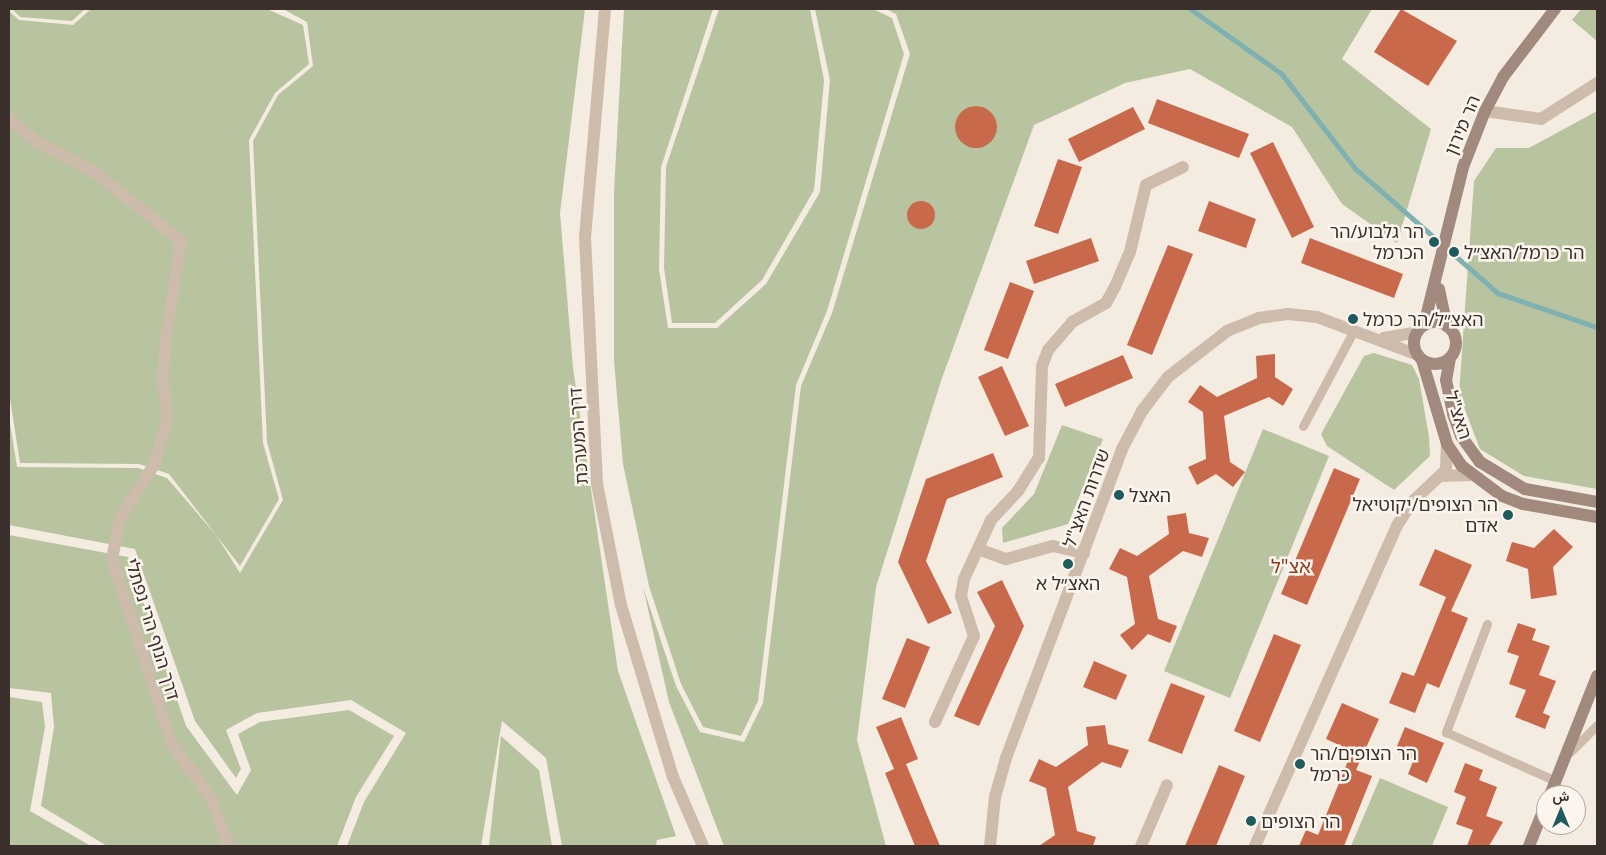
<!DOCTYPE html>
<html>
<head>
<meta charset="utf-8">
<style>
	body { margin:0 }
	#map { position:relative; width:1606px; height:855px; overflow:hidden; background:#f4ebe1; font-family:"Noto Sans",Vazirmatn,"Noto Sans Hebrew",sans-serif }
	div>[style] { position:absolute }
	.green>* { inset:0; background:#b8c4a0 }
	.stream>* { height:4.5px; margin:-2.25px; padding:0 2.25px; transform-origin:2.25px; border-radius:2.25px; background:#7fb0b2 }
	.building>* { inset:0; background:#c8694b }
	.round { border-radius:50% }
	.lane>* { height:9px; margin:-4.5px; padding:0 4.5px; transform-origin:4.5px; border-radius:4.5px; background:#cdbbac }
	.street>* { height:12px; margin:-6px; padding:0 6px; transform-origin:6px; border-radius:6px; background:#cdbbac }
	.secondary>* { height:12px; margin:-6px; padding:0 6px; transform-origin:6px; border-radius:6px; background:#a18a7d }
	.secondary>.ring { margin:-6px; padding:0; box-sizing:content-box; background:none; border:12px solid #a18a7d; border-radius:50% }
	.dots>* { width:14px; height:14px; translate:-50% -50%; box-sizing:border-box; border:2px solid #fbf5ee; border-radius:50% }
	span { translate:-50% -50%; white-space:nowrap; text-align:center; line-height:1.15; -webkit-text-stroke:5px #fbf5ee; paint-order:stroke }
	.street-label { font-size:18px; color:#3b302b }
	.poi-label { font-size:18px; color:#3b302b }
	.right { translate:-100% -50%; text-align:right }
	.left { translate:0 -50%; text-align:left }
	.neighbourhood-label { font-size:19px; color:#8c3b22 }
	.frame { position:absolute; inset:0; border:10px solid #3b302b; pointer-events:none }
	.north { position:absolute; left:1536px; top:785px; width:50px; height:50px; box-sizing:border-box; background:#fbf5ee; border:1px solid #aea6a0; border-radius:50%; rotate:0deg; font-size:14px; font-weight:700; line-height:20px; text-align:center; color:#3b302b }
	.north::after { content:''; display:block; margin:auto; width:18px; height:22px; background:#1f5a5e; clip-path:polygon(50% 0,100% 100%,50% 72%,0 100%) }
</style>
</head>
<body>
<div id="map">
	<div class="green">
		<i style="clip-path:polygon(12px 9px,85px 9px,72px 21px,20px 17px)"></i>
		<i style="clip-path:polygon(91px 9px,267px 9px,303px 25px,309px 64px,275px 93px,249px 140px,263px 443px,279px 499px,240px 566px,169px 474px,139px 464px,20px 463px,9px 392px,9px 11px,19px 20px,73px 25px)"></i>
		<i style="clip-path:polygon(283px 9px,585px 9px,560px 213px,573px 368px,618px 671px,676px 836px,657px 840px,656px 846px,562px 846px,546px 758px,502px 721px,481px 846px,347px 846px,364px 802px,406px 733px,351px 700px,257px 713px,226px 730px,241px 769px,236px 778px,195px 721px,135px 549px,9px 525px,9px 417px,17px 467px,138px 468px,167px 478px,216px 535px,240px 573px,283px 500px,267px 442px,253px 141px,278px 95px,313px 66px,307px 22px)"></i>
		<i style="clip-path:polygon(624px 9px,713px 9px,661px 167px,659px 269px,668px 328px,717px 328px,766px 284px,820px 192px,830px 80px,815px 9px,873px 9px,892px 18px,904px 54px,827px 311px,796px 385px,758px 701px,741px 736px,703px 727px,681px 684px,649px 586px,623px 464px,614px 361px,614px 192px)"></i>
		<i style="clip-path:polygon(719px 9px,810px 9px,824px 80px,814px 190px,762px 280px,715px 323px,672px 323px,664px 268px,666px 167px)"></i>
		<i style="clip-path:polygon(886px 9px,1372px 9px,1342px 59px,1431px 129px,1397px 243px,1342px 204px,1292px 127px,1190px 69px,1125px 83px,1034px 125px,941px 381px,876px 587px,857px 740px,886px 846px,724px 846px,669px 702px,643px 587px,676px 686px,700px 732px,744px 742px,763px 703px,801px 386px,832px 313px,910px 54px,896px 14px)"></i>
		<i style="clip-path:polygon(1581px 9px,1597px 9px,1597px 41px,1572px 20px)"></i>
		<i style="clip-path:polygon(1597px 111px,1597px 489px,1524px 476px,1480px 449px,1459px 394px,1474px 181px,1496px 148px,1529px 148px)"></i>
		<i style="clip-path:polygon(1374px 353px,1412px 365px,1419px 379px,1429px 437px,1430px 456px,1394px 490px,1327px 446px,1321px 434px,1364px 356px)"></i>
		<i style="clip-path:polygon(1062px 425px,1103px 439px,1068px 524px,1003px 543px,1002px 528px,1034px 494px)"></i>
		<i style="clip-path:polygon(1263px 429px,1329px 456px,1230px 698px,1164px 671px)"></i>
		<i style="clip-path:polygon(9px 535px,128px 557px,186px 726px,237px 795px,251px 770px,238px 734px,260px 722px,349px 710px,394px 736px,356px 797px,337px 846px,107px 846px,41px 806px,54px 727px,51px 693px,9px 688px)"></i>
		<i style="clip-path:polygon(9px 697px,42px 702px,45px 727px,30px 811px,91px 846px,9px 846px)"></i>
		<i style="clip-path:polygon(501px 736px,539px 770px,552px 846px,489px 846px)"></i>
		<i style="clip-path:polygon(1380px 778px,1448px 807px,1432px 846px,1351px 846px)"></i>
	</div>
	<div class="stream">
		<i style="left:1191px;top:9px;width:112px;rotate:35.5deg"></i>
		<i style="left:1282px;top:74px;width:120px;rotate:52.1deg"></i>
		<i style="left:1356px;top:169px;width:189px;rotate:41.1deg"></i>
		<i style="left:1498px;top:293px;width:105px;rotate:19deg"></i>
	</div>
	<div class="building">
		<i style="clip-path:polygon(1401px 9px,1457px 41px,1428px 86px,1374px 52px)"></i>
		<i style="clip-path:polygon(1157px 99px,1249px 134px,1239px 158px,1148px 123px)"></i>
		<i class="round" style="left:955px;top:106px;width:42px;height:42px"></i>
		<i style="clip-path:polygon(1133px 107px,1145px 129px,1079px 162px,1068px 139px)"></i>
		<i style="clip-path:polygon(1273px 142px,1314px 227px,1292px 238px,1250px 153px)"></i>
		<i style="clip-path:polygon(1058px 159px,1082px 167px,1058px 234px,1034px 226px)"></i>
		<i style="clip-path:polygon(1209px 201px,1256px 219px,1246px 248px,1198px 231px)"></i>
		<i class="round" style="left:907px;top:201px;width:28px;height:28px"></i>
		<i style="clip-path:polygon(1091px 238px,1099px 261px,1034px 284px,1026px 261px)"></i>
		<i style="clip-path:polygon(1310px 238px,1403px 274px,1394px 298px,1301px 263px)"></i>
		<i style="clip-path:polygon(1168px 245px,1193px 254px,1152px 355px,1127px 345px)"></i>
		<i style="clip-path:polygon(1010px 282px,1034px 291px,1008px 359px,984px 350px)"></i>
		<i style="clip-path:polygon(1275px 354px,1275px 377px,1293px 389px,1283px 406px,1269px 397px,1224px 416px,1230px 462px,1245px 472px,1233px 487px,1216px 474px,1197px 485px,1188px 467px,1206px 459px,1203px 412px,1188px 402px,1200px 385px,1217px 397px,1257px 378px,1256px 356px)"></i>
		<i style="clip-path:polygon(1123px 355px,1133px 378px,1065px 407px,1055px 384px)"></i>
		<i style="clip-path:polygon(1002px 366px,1029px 426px,1005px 436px,978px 377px)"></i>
		<i style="clip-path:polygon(993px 453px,1003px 477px,947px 499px,926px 561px,952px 613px,928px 624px,898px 562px,926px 479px)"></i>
		<i style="clip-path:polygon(1334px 468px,1360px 479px,1307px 605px,1281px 594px)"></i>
		<i style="clip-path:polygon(1186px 513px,1189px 533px,1209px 538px,1202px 557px,1183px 551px,1149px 576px,1158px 619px,1177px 626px,1170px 643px,1148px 634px,1132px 650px,1120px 635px,1135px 624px,1127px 577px,1109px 569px,1120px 548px,1137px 556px,1169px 534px,1167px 516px)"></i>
		<i style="clip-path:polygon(1554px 529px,1573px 547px,1553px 567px,1557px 595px,1531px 599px,1528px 569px,1506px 561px,1512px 542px,1534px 548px)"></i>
		<i style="clip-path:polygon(1435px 549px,1472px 565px,1451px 611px,1468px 618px,1439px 688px,1427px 683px,1415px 713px,1389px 703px,1402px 672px,1414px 676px,1446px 597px,1419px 585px)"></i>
		<i style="clip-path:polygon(1002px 580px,1024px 626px,979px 726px,954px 716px,995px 626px,977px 592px)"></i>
		<i style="clip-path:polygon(1518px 623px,1536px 629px,1532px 640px,1550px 646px,1539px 675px,1556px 681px,1543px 713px,1550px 716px,1545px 729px,1515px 717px,1526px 690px,1509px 684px,1519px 656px,1507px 652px)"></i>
		<i style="clip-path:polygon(1274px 634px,1301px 645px,1260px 742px,1234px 731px)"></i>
		<i style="clip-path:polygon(907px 638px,930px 647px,905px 708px,882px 699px)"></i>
		<i style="clip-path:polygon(1094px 661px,1127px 675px,1116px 700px,1083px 687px)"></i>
		<i style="clip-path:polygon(1171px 683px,1205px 696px,1182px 754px,1148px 741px)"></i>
		<i style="clip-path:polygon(1342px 703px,1379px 719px,1356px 770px,1372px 776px,1344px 846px,1299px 846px,1306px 830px,1318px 835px,1352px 751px,1326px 739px)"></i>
		<i style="clip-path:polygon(901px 717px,918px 759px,906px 764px,940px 846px,915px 846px,885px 773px,894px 769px,876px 727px)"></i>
		<i style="clip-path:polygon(1105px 725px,1108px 744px,1129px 750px,1121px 768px,1102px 762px,1068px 787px,1077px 831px,1096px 837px,1093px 846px,1039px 846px,1055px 835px,1046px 788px,1029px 781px,1039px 759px,1056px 767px,1088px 745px,1086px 727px)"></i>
		<i style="clip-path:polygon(1405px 727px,1444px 743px,1427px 783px,1408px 774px,1414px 759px,1395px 751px)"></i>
		<i style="clip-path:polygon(1465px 763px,1483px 770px,1479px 780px,1497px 787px,1486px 816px,1503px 822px,1489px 846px,1467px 846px,1473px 830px,1456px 824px,1466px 797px,1454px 792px)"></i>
		<i style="clip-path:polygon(1219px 765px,1245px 776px,1216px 846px,1185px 846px)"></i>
	</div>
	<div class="lane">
		<i style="left:1303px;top:426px;width:109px;rotate:-62deg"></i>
		<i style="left:1487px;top:624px;width:116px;rotate:110.8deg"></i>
		<i style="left:1446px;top:732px;width:120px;rotate:24deg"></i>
		<i style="left:1570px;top:752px;width:38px;rotate:-45deg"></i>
	</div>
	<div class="street">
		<i style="left:605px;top:9px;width:229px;rotate:95deg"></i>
		<i style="left:585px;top:237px;width:247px;rotate:87.2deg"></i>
		<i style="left:597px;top:484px;width:123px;rotate:78.8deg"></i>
		<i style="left:621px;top:605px;width:180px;rotate:73.2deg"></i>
		<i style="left:673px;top:777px;width:75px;rotate:66.5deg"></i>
		<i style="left:1485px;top:111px;width:57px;rotate:8.1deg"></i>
		<i style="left:1541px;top:119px;width:67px;rotate:-32.7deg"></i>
		<i style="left:9px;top:118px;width:37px;rotate:41deg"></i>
		<i style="left:37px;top:142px;width:63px;rotate:27.4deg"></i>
		<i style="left:93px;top:171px;width:112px;rotate:38.5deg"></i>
		<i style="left:181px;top:241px;width:102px;rotate:99deg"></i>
		<i style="left:165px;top:342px;width:41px;rotate:92.8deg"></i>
		<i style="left:163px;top:383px;width:34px;rotate:82deg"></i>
		<i style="left:168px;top:417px;width:48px;rotate:105.8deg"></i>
		<i style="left:155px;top:463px;width:66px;rotate:122deg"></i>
		<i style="left:120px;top:519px;width:41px;rotate:101.3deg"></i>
		<i style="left:112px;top:559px;width:192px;rotate:72.1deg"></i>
		<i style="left:171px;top:742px;width:70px;rotate:54.9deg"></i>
		<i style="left:211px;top:799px;width:50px;rotate:69deg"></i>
		<i style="left:1384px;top:338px;width:34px;rotate:-10deg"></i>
		<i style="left:1441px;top:476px;width:31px;rotate:-2deg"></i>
		<i style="left:978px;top:549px;width:30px;rotate:20deg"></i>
		<i style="left:1006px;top:559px;width:49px;rotate:-15.5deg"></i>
		<i style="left:1053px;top:546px;width:32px;rotate:13deg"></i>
		<i style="left:935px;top:722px;width:94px;rotate:-65.6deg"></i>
		<i style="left:974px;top:636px;width:42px;rotate:-108deg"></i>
		<i style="left:961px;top:596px;width:17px;rotate:-80deg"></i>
		<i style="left:964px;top:579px;width:65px;rotate:-65.4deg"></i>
		<i style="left:991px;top:520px;width:40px;rotate:-47deg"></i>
		<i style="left:1018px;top:491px;width:39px;rotate:-58deg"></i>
		<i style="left:1039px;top:458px;width:92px;rotate:-88.1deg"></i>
		<i style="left:1042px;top:366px;width:17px;rotate:-69deg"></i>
		<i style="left:1048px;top:350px;width:37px;rotate:-49deg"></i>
		<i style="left:1072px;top:322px;width:39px;rotate:-29deg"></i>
		<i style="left:1106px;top:303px;width:18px;rotate:-61deg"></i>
		<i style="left:1115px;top:287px;width:38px;rotate:-67deg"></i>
		<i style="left:1130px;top:252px;width:69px;rotate:-76.6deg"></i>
		<i style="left:1146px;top:185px;width:41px;rotate:-25.9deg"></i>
		<i style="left:990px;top:846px;width:49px;rotate:-84.2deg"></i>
		<i style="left:995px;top:797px;width:41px;rotate:-74.2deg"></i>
		<i style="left:1006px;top:758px;width:330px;rotate:-69.4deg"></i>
		<i style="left:1122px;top:449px;width:43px;rotate:-62.2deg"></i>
		<i style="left:1142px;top:411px;width:43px;rotate:-52.6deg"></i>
		<i style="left:1168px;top:377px;width:75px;rotate:-37.9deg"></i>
		<i style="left:1227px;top:331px;width:35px;rotate:-22deg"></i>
		<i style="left:1259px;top:318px;width:29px;rotate:-8deg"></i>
		<i style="left:1288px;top:314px;width:29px;rotate:6deg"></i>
		<i style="left:1317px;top:317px;width:108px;rotate:20.6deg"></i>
		<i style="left:1141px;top:846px;width:66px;rotate:-66.9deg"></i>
		<i style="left:1255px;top:846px;width:352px;rotate:-66.1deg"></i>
		<i style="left:1398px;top:524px;width:27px;rotate:-57deg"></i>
		<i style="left:1413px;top:501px;width:45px;rotate:-43.2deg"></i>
		<i style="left:1446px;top:470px;width:26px;rotate:-88deg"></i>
	</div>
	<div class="secondary">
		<i style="left:1439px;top:289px;width:38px;rotate:78deg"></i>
		<i class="ring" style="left:1414px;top:322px;width:30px;height:30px"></i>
		<i style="left:1424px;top:325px;width:163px;rotate:-76.1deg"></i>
		<i style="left:1463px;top:167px;width:60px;rotate:-68.6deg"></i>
		<i style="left:1485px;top:111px;width:38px;rotate:-62deg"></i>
		<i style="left:1503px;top:77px;width:86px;rotate:-52.6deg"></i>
		<i style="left:1450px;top:358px;width:22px;rotate:100deg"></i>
		<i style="left:1446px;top:380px;width:35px;rotate:78deg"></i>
		<i style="left:1453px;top:414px;width:23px;rotate:70deg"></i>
		<i style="left:1461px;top:436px;width:32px;rotate:54deg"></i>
		<i style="left:1480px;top:462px;width:52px;rotate:31deg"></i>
		<i style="left:1525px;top:489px;width:73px;rotate:10.2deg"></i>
		<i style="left:1422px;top:360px;width:88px;rotate:73.4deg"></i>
		<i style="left:1447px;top:444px;width:27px;rotate:56deg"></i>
		<i style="left:1462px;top:466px;width:50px;rotate:36.9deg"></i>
		<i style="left:1502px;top:496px;width:22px;rotate:21deg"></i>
		<i style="left:1523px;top:504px;width:75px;rotate:10deg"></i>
		<i style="left:1550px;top:795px;width:128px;rotate:-68.4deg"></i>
		<i style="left:1529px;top:846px;width:45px;rotate:-68deg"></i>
	</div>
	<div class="dots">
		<i style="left:1434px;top:242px;background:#1f5a5e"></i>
		<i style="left:1454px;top:252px;background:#1f5a5e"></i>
		<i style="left:1353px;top:319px;background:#1f5a5e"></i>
		<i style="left:1119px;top:495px;background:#1f5a5e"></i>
		<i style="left:1508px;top:515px;background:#1f5a5e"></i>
		<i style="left:1068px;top:564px;background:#1f5a5e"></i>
		<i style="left:1300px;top:764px;background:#1f5a5e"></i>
		<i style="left:1251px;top:821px;background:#1f5a5e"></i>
	</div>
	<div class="street-label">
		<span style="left:1462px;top:125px;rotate:-67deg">הר מירון</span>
		<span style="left:1459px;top:415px;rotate:72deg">האצ"ל</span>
		<span style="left:578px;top:436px;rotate:-94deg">דרך המערכת</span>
		<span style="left:1086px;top:498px;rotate:-70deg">שדרות האצ"ל</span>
		<span style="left:153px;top:629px;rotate:73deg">דרך הנוף הרי נפתלי</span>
	</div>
	<div class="poi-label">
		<span class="right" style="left:1424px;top:242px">הר גלבוע/הר<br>הכרמל</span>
		<span class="left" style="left:1464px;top:252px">הר כרמל/האצ״ל</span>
		<span class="left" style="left:1363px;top:319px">האצ״ל/הר כרמל</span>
		<span class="left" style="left:1129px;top:495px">האצל</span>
		<span class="right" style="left:1498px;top:515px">הר הצופים/יקוטיאל<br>אדם</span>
		<span style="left:1068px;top:583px">האצ״ל א</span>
		<span class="left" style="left:1310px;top:764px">הר הצופים/הר<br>כרמל</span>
		<span class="left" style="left:1261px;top:821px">הר הצופים</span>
	</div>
	<div class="neighbourhood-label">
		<span style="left:1291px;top:567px">אצ"ל</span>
	</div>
	<div class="frame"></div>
	<div class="north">ش</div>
</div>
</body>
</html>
